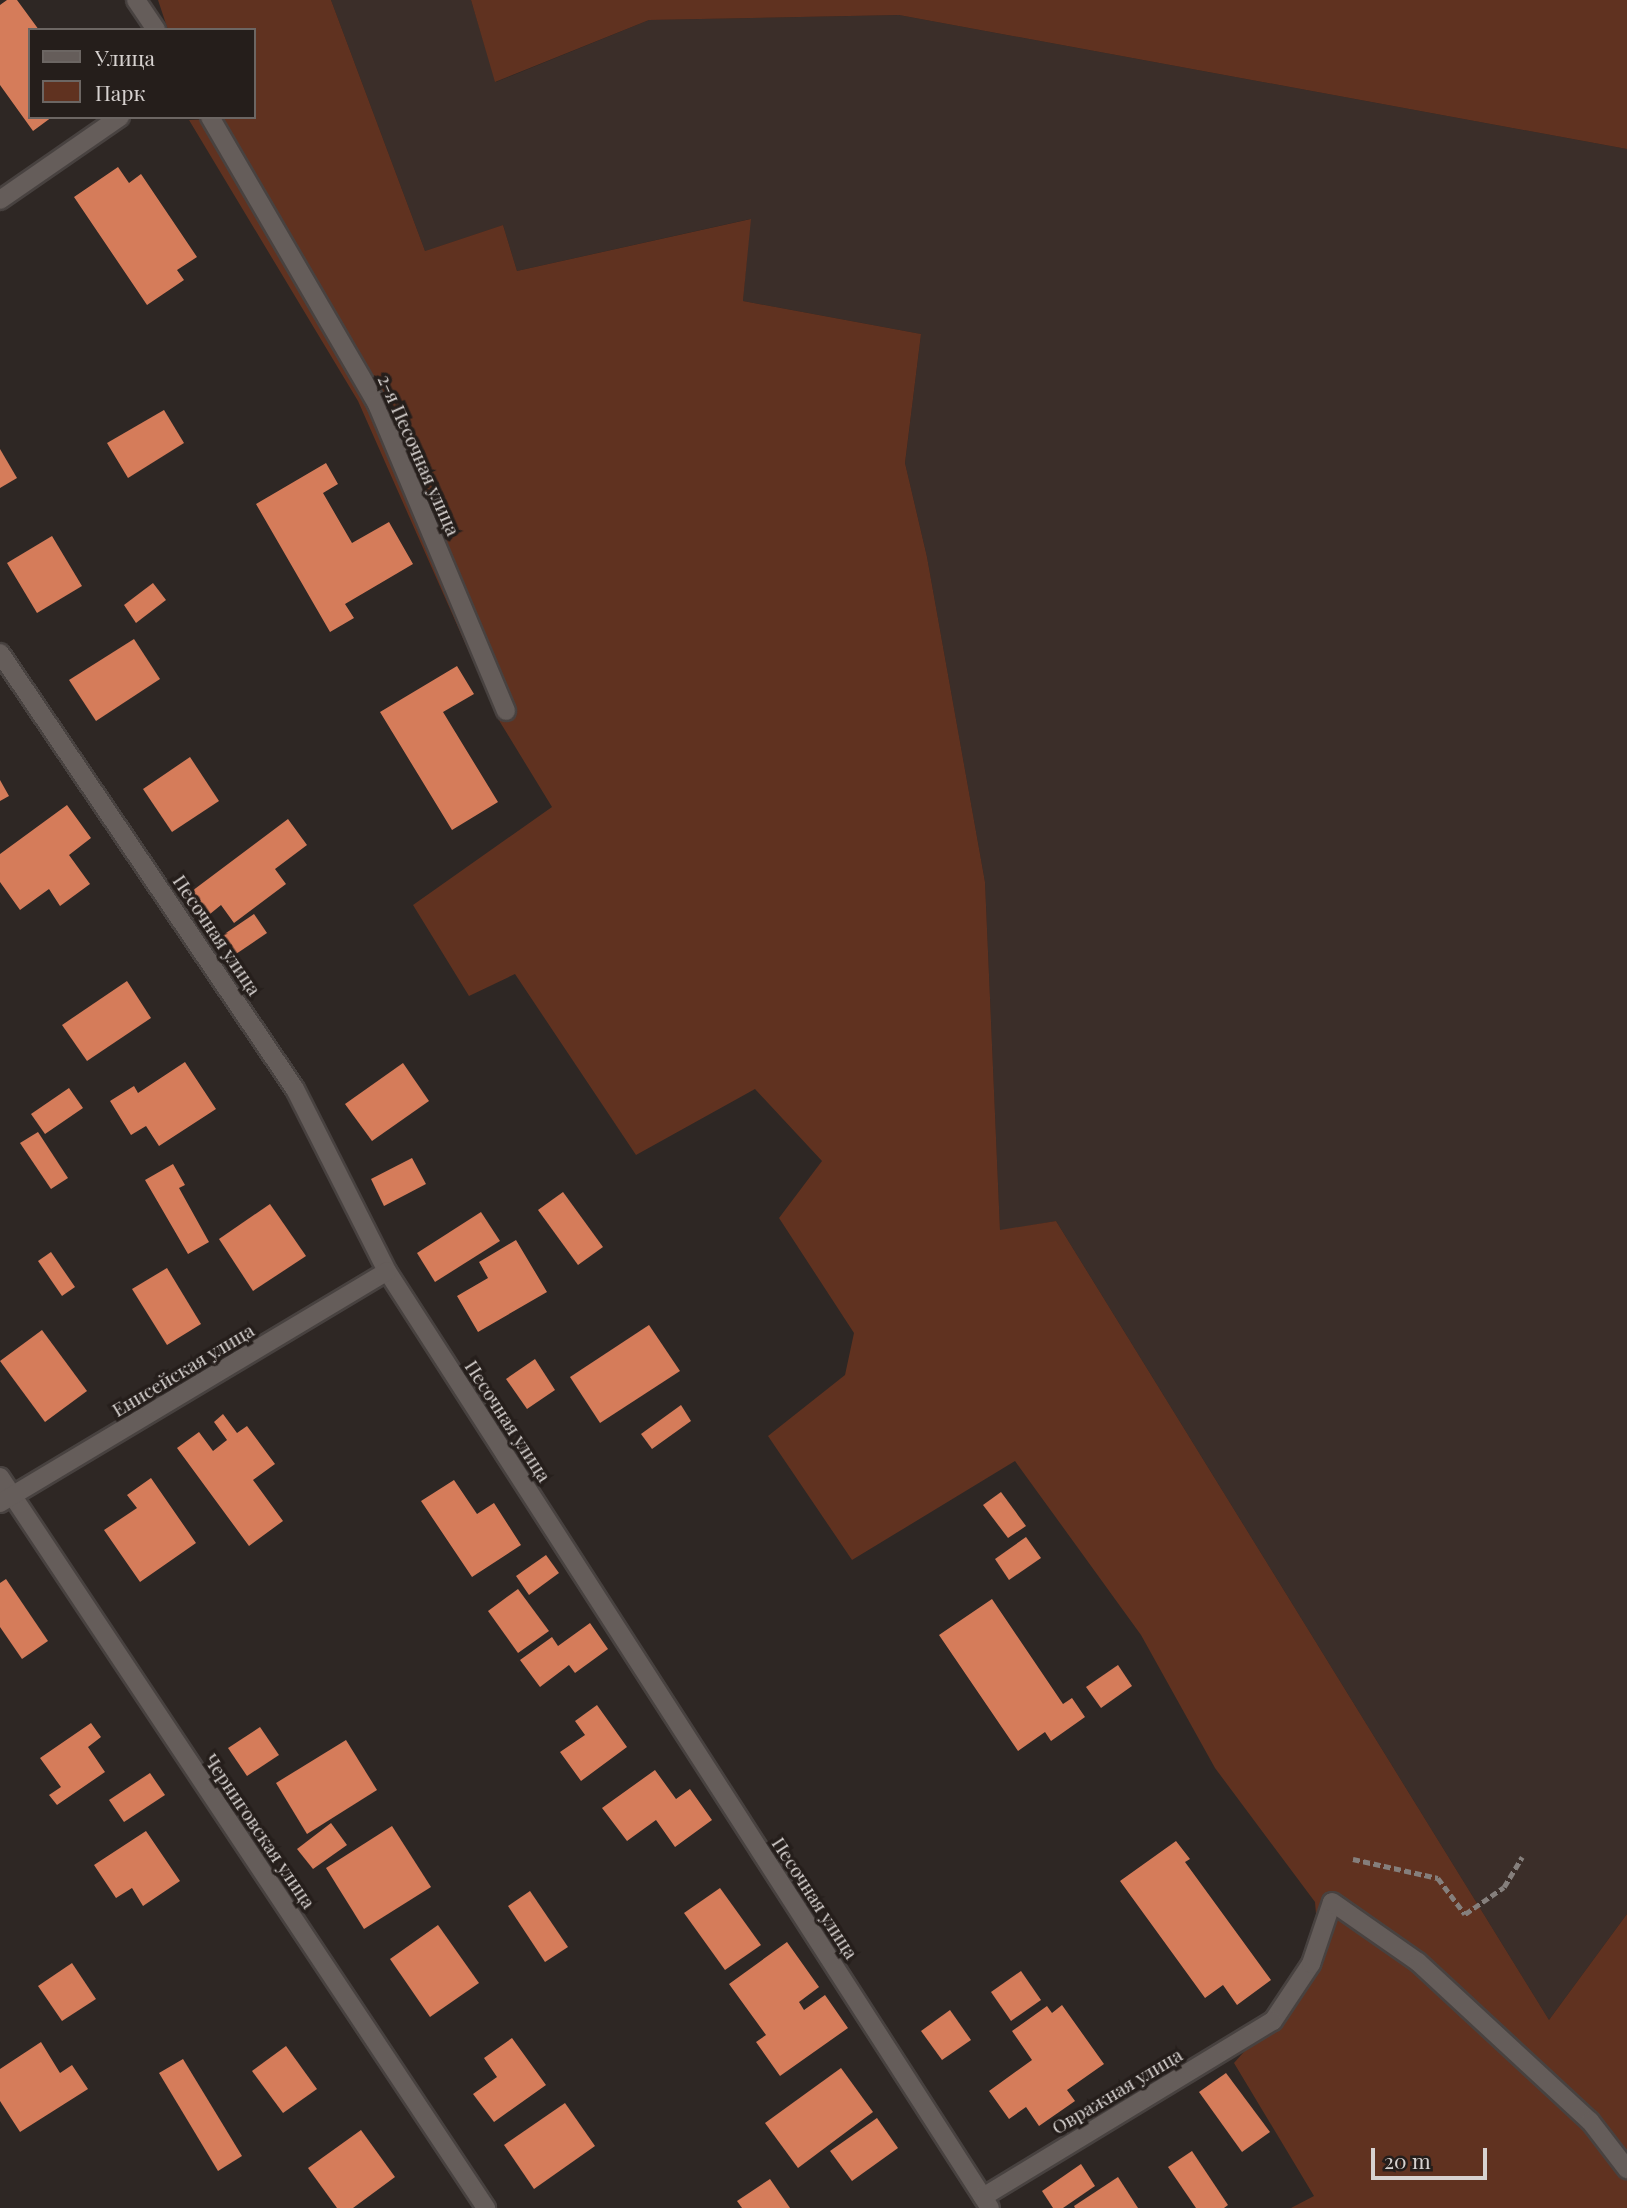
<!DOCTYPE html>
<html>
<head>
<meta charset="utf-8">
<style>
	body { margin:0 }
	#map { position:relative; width:1627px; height:2208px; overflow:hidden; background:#2e2724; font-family:"Playfair Display",serif }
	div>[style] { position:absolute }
	.built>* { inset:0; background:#3b2e29 }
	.green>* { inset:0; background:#603220 }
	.building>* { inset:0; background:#d57c5a }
	.path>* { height:4.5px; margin-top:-2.25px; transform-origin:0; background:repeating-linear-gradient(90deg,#857f7c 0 7px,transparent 0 10.5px) }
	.roads { filter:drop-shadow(2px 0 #484240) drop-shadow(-2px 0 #484240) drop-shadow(0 2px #484240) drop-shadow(0 -2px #484240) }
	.lane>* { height:18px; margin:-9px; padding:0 9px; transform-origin:9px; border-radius:9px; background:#655d5a }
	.street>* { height:18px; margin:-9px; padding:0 9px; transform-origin:9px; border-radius:9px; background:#655d5a }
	span { translate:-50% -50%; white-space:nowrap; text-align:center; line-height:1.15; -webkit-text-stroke:7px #251e1b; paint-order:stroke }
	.street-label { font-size:19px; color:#d7d2d0 }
	.legend { position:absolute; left:28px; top:28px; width:228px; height:91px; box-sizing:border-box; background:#251e1b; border:2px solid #6c6663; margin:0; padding:9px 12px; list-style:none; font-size:21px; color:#d7d2d0 }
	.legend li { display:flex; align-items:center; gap:14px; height:35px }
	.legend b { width:35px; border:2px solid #6c6663 }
	.scale { position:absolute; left:1371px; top:2148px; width:116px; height:32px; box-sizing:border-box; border:4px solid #d7d2d0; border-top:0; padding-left:9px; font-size:21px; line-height:24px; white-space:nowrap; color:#d7d2d0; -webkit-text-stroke:5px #251e1b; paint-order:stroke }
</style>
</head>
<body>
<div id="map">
	<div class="built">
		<i style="clip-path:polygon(331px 0,471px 0,496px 82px,649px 20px,899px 15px,1627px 149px,1627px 1914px,1549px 2020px,1056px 1221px,1000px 1231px,985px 882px,927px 557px,905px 463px,921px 334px,743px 301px,750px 219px,517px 271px,503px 225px,425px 251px)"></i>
	</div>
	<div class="green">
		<i style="clip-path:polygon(158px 0,331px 0,425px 251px,503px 225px,517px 271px,751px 219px,743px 301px,921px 334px,905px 463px,927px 557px,985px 882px,1000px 1230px,1056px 1221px,1549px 2020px,1627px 1914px,1627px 2208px,1291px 2208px,1314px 2196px,1234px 2063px,1284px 2007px,1317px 1926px,1315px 1902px,1215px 1768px,1141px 1635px,1015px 1461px,852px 1560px,768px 1436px,845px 1375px,854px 1333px,779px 1218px,822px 1161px,755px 1089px,636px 1155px,515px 974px,469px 996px,413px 905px,552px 807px,500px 722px,358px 401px,189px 120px,254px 117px,254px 30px,168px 30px)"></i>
		<i style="clip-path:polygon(471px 0,1627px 0,1627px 149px,899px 15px,649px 20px,495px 82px)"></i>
	</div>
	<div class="building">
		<i style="clip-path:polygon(7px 0,17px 0,39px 30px,30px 30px,30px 117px,52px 117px,33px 131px,0 85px,0 5px)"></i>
		<i style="clip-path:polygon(118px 167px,129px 183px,141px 174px,197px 257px,177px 270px,184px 280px,147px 305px,74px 197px)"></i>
		<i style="clip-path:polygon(164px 410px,184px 443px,128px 478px,107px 443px)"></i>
		<i style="clip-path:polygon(0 449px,17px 478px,0 488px)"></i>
		<i style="clip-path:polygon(326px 463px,338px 484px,323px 493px,352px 543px,389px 522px,413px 564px,345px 604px,354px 618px,330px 632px,256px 504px)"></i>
		<i style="clip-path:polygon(52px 536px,82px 586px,37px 613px,7px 563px)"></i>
		<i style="clip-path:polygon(153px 583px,166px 600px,136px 623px,124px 605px)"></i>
		<i style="clip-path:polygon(134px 639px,160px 679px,96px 721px,69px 680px)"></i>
		<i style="clip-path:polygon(457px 666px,474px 694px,443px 712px,498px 802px,452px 830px,380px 712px)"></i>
		<i style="clip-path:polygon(190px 757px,219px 801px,172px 832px,143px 789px)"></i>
		<i style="clip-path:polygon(0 780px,9px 796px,0 801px)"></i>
		<i style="clip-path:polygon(67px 805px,91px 838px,69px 855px,90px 884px,60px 906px,49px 889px,20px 910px,0 882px,0 854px)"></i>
		<i style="clip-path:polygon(288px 819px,307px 845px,275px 869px,286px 884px,234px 923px,221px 905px,210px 914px,192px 891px)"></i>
		<i style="clip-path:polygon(254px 914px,267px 933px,236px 954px,223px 935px)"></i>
		<i style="clip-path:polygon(127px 981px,151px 1018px,87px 1061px,62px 1025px)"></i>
		<i style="clip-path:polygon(185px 1062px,216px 1109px,159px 1146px,146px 1126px,131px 1135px,110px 1101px,134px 1086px,138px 1093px)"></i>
		<i style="clip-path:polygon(403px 1063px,429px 1101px,372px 1141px,345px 1104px)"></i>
		<i style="clip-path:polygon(69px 1088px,83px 1108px,45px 1134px,31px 1114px)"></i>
		<i style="clip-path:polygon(38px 1132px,68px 1178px,51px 1189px,20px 1143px)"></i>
		<i style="clip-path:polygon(412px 1158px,426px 1184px,384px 1206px,371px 1179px)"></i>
		<i style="clip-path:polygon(173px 1164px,185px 1185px,179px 1188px,209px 1242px,188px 1254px,145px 1180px)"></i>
		<i style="clip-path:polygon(563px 1192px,603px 1247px,578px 1265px,538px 1210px)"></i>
		<i style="clip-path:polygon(270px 1204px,306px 1256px,253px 1291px,219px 1239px)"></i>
		<i style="clip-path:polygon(481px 1212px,500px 1241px,435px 1282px,417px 1253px)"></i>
		<i style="clip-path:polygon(516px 1240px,547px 1292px,478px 1332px,457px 1296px,488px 1278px,479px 1262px)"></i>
		<i style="clip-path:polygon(51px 1252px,75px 1287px,62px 1296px,38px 1261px)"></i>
		<i style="clip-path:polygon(167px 1268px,201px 1324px,167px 1345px,132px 1289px)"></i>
		<i style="clip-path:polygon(649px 1325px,680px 1371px,600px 1423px,570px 1377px)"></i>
		<i style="clip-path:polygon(42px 1330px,87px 1391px,45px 1422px,0 1361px)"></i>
		<i style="clip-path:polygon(535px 1359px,555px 1390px,527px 1409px,506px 1379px)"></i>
		<i style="clip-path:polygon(681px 1405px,691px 1421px,652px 1449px,641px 1434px)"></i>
		<i style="clip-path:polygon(223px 1414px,237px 1433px,247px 1426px,275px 1464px,253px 1480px,283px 1521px,249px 1546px,177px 1448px,199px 1432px,213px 1451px,227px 1440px,214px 1422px)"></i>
		<i style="clip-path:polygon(151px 1478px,196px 1543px,140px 1582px,104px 1530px,137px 1508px,127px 1495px)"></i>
		<i style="clip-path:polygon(454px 1480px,477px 1514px,494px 1503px,521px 1545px,472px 1577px,421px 1501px)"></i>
		<i style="clip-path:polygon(1001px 1492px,1026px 1526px,1008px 1538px,983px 1505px)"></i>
		<i style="clip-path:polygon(1026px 1537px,1041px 1558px,1009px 1580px,995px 1559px)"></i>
		<i style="clip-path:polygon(546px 1555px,559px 1573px,529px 1595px,516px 1576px)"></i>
		<i style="clip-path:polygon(6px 1579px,48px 1641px,22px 1659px,0 1627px,0 1583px)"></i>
		<i style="clip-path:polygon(518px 1589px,549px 1631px,518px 1653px,488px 1611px)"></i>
		<i style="clip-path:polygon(992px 1599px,1063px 1704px,1072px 1698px,1085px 1717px,1051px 1741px,1045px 1732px,1018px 1751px,939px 1635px)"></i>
		<i style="clip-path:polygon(590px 1623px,608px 1649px,575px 1673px,569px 1665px,540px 1687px,520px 1660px,552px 1637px,558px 1646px)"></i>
		<i style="clip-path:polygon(1118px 1665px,1132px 1686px,1101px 1708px,1086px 1687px)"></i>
		<i style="clip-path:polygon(597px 1705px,627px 1747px,581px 1781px,560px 1752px,585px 1735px,575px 1721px)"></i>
		<i style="clip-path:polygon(91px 1723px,101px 1737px,88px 1747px,105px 1772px,57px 1805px,49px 1795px,61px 1787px,40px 1758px)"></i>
		<i style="clip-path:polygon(260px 1727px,279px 1755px,247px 1776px,228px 1748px)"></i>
		<i style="clip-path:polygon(346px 1740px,377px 1790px,307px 1834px,276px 1783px)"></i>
		<i style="clip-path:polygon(655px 1770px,676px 1799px,690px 1789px,712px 1820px,675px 1847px,656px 1820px,627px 1841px,602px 1808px)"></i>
		<i style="clip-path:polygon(150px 1773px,165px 1795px,124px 1822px,109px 1800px)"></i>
		<i style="clip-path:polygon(331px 1823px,347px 1845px,313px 1869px,297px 1849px)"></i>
		<i style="clip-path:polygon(392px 1826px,431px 1887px,364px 1929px,326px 1868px)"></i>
		<i style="clip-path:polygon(146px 1831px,180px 1881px,143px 1906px,132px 1888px,116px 1898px,94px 1865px)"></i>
		<i style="clip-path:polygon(1176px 1841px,1190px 1859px,1185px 1862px,1271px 1980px,1237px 2005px,1223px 1985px,1205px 1998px,1120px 1881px)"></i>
		<i style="clip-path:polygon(720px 1888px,761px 1945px,725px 1970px,684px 1913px)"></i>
		<i style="clip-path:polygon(530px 1891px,568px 1947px,545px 1962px,508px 1906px)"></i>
		<i style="clip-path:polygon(438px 1925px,479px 1983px,430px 2017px,390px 1959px)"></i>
		<i style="clip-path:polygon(787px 1942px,819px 1987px,799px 2002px,804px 2010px,825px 1995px,848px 2028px,780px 2076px,756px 2042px,766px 2035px,729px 1984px)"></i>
		<i style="clip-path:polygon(72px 1963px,96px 1999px,62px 2021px,38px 1986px)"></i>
		<i style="clip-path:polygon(1021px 1971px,1041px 2000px,1011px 2021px,991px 1992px)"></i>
		<i style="clip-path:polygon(1062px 2005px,1104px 2064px,1067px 2090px,1075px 2101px,1039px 2126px,1026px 2107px,1009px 2119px,989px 2091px,1032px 2060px,1012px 2031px,1047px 2006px,1052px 2013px)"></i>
		<i style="clip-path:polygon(950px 2010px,971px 2040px,942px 2060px,921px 2031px)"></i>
		<i style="clip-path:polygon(512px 2038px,546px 2085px,494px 2122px,473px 2094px,497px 2077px,484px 2058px)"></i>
		<i style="clip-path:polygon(41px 2042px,60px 2073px,72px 2065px,88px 2089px,20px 2132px,0 2101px,0 2069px)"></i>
		<i style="clip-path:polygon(286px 2046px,317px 2089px,283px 2113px,252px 2071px)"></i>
		<i style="clip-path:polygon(183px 2059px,242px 2156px,218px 2171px,159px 2073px)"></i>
		<i style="clip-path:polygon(841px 2068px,873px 2112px,798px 2168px,765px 2123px)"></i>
		<i style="clip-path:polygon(1226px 2073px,1270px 2132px,1242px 2152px,1199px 2092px)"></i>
		<i style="clip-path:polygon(565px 2103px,595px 2146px,534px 2189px,504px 2145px)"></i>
		<i style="clip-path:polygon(877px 2118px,898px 2148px,852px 2181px,830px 2151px)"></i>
		<i style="clip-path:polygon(361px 2130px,395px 2177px,353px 2208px,337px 2208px,308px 2168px)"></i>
		<i style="clip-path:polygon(1192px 2151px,1228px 2205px,1224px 2208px,1196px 2208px,1168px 2167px)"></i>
		<i style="clip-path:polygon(1081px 2164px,1095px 2186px,1063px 2208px,1053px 2208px,1042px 2191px)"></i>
		<i style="clip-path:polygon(1118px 2177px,1138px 2208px,1075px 2208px,1074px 2206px)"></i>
		<i style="clip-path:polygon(770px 2179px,790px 2208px,742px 2208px,737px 2201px)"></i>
	</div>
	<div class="path">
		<i style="left:1353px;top:1859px;width:87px;rotate:12.6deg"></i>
		<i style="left:1438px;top:1878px;width:45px;rotate:53.1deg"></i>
		<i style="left:1465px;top:1914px;width:47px;rotate:-34.7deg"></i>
		<i style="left:1504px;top:1887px;width:35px;rotate:-59deg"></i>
	</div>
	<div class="roads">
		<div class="lane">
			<i style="left:136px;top:0;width:36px;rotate:56deg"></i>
			<i style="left:210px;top:117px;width:332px;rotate:59.8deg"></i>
			<i style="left:377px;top:404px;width:333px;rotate:67.2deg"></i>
			<i style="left:0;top:200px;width:146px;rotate:-34.7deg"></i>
			<i style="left:1273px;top:2021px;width:69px;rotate:-56.3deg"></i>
			<i style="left:1311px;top:1964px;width:65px;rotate:-71.3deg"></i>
			<i style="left:1332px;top:1902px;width:105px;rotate:34.9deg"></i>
			<i style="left:1418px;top:1962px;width:234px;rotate:42.8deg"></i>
			<i style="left:1590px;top:2121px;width:61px;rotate:52.4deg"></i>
		</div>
		<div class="street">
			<i style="left:0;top:653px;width:526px;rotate:55.92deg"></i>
			<i style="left:295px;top:1089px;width:204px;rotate:63.2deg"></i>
			<i style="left:387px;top:1271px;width:1114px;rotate:57.24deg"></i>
			<i style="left:0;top:1477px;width:878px;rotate:56.38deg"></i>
			<i style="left:0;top:1503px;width:451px;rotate:-30.9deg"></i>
			<i style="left:983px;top:2197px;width:339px;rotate:-31.3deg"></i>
		</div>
	</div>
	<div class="street-label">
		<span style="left:419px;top:455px;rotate:66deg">2-я Песочная улица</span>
		<span style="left:217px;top:935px;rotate:56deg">Песочная улица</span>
		<span style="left:183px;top:1370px;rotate:-31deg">Енисейская улица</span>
		<span style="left:508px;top:1421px;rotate:57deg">Песочная улица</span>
		<span style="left:260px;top:1831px;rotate:56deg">Черниговская улица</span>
		<span style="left:815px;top:1898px;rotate:57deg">Песочная улица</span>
		<span style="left:1117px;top:2091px;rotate:-31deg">Овражная улица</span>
	</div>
	<ul class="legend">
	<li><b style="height:9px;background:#655d5a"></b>Улица</li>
	<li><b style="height:19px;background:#603220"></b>Парк</li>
	</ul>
	<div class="scale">20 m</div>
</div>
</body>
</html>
